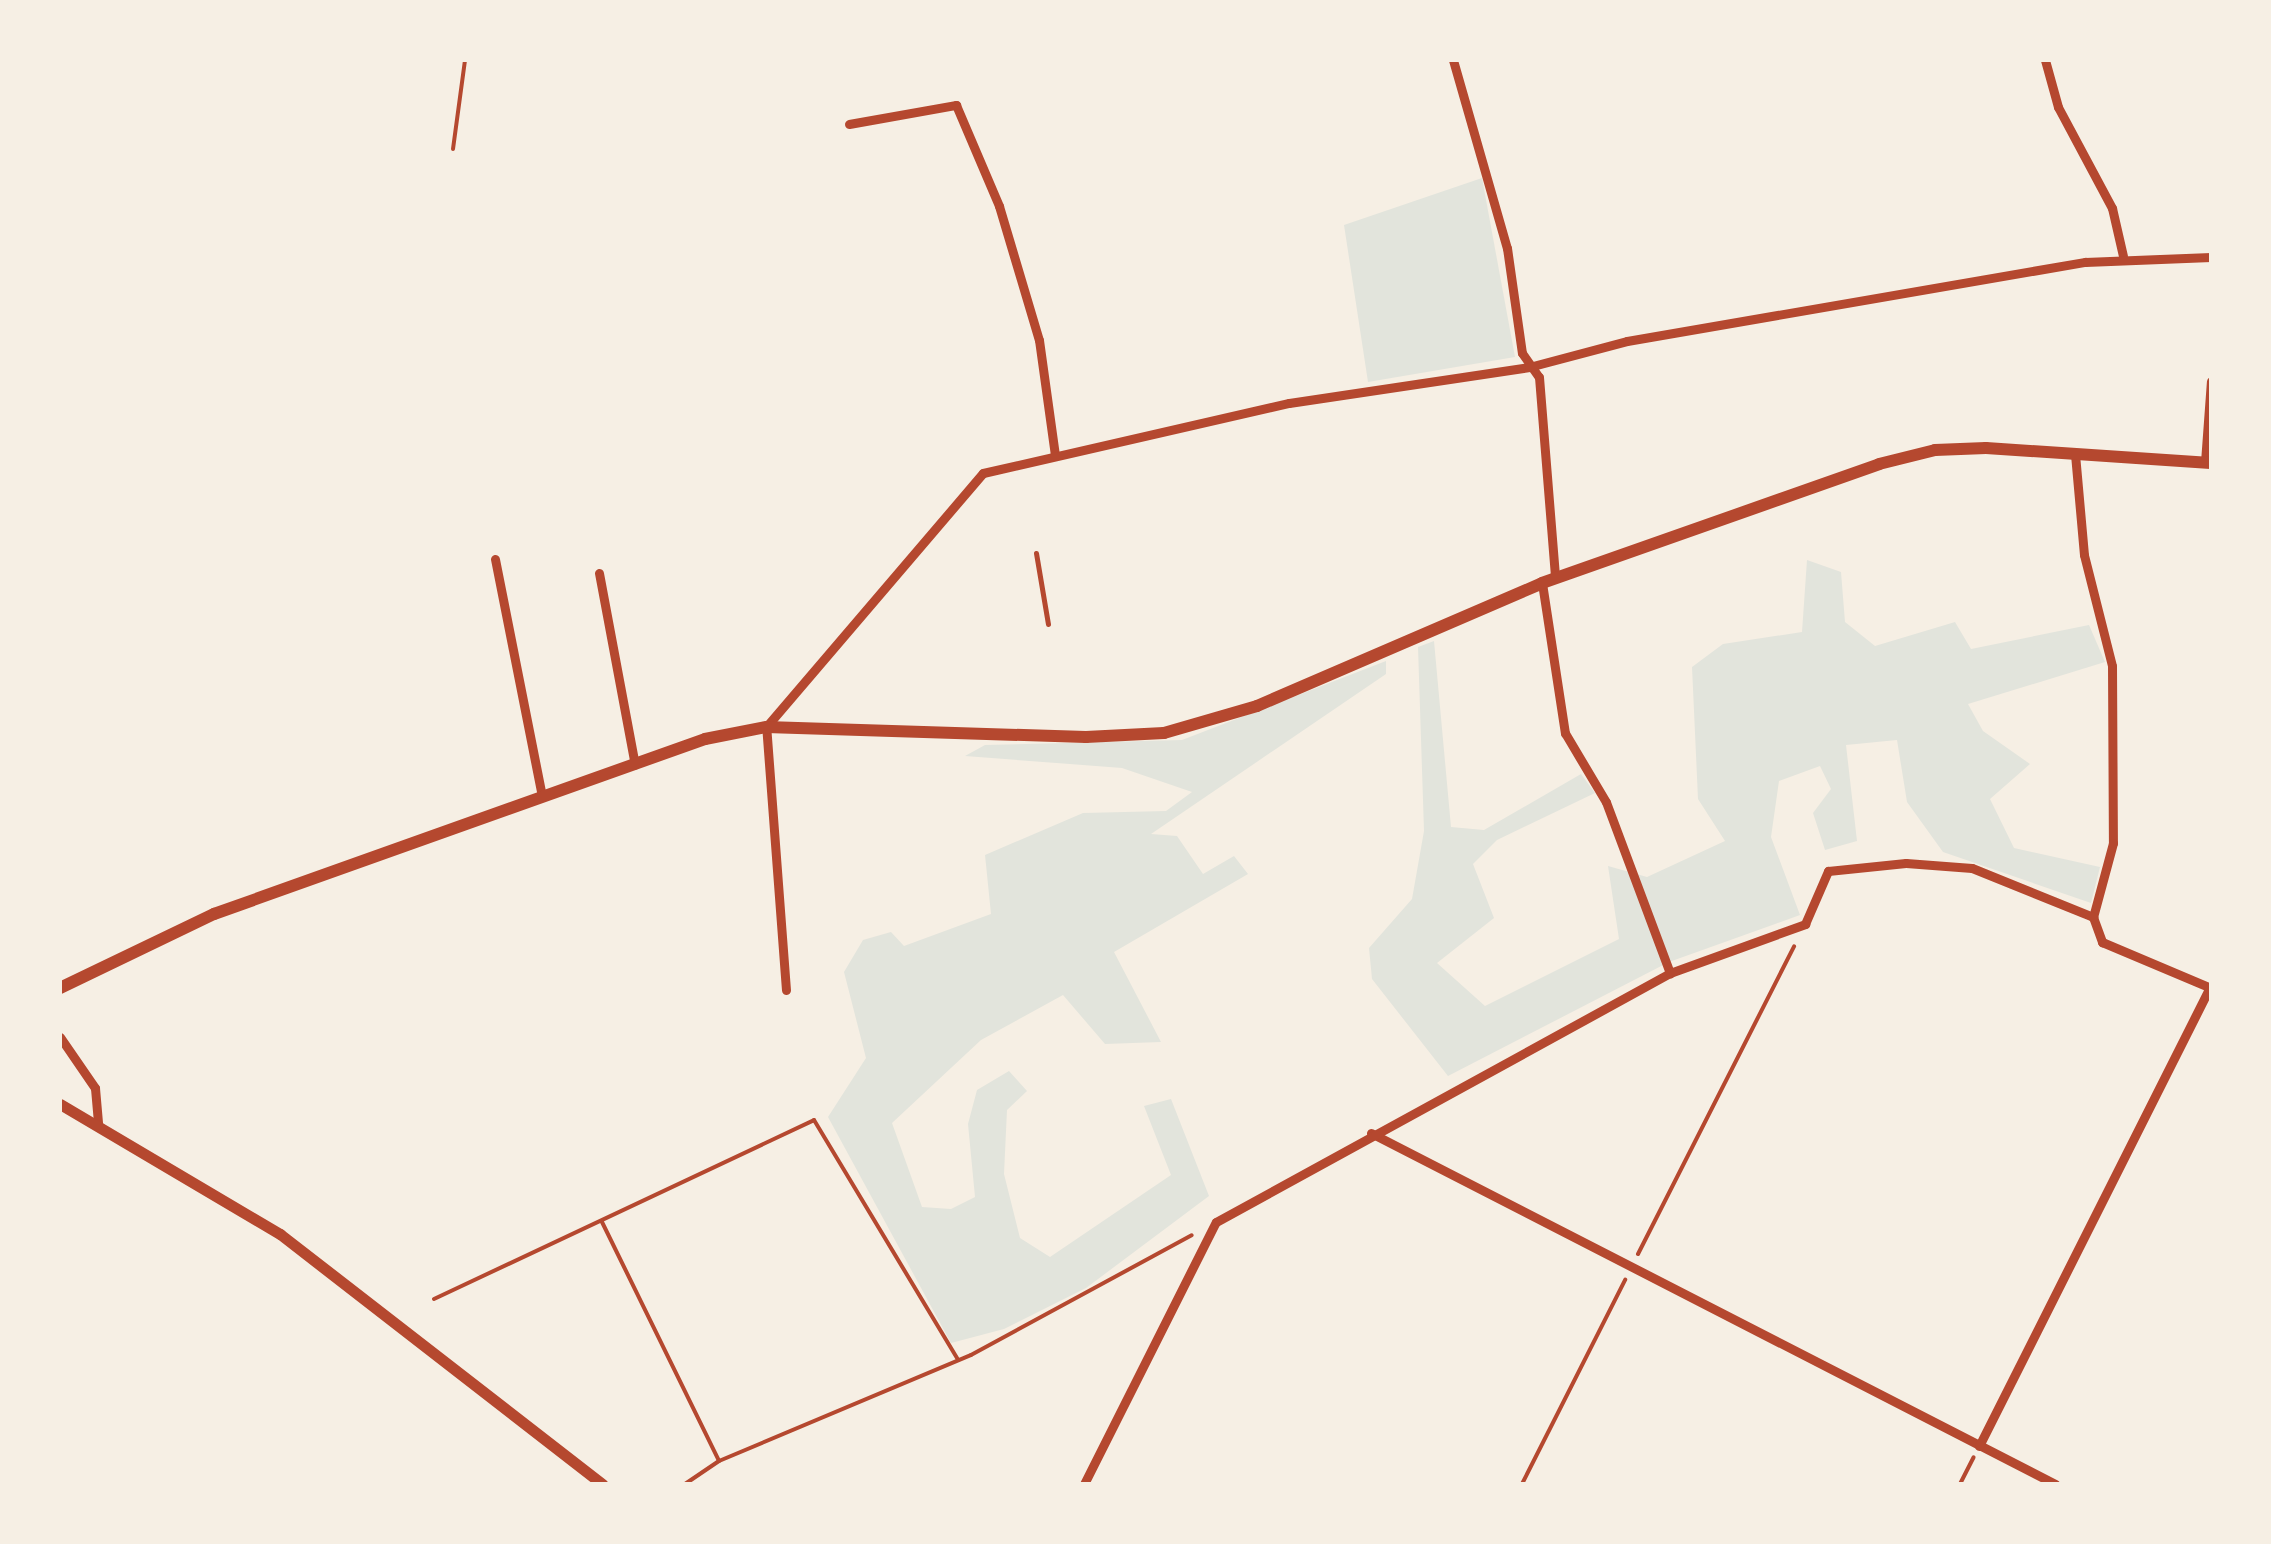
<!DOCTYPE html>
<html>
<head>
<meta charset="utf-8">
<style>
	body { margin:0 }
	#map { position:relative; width:2271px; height:1544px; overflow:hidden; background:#f6efe4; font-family:"Public Sans",sans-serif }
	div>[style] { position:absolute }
	.green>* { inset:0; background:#e2e4dc }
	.path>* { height:4px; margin:-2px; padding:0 2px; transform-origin:2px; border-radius:2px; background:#b5482f }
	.service>* { height:5px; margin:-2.5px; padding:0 2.5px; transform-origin:2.5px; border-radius:2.5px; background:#b5482f }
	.minor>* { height:9px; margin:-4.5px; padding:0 4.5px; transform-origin:4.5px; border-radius:4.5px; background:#b5482f }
	.tertiary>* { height:11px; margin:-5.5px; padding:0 5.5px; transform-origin:5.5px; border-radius:5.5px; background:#b5482f }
	.secondary>* { height:12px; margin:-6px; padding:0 6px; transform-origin:6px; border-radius:6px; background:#b5482f }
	span { translate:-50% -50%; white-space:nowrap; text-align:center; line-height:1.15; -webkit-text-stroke:9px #f6efe4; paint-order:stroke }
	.frame { position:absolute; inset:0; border:62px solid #f6efe4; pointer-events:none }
</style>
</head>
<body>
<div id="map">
	<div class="green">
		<i style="clip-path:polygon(1482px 178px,1515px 357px,1368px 382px,1344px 225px)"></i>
		<i style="clip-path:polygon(1807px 560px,1841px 572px,1845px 622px,1875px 646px,1955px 622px,1971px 649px,2089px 625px,2105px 662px,1968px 704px,1983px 731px,2030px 764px,1990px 799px,2014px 848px,2100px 867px,2091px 903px,1943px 852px,1907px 802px,1897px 740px,1846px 745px,1857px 841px,1825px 850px,1813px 813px,1831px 789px,1820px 766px,1779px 781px,1771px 837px,1800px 915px,1669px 962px,1448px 1076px,1372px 979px,1369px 948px,1412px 899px,1424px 831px,1418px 647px,1434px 641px,1451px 827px,1484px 830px,1581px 774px,1595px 793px,1497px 840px,1473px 864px,1494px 918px,1437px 963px,1485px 1006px,1619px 939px,1608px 866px,1647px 877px,1725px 841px,1698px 799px,1692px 667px,1723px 644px,1802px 632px)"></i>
		<i style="clip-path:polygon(1386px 661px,1386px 674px,1151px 834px,1177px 836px,1203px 874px,1234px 856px,1248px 874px,1114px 952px,1161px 1042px,1105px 1044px,1063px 995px,981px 1040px,892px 1123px,922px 1207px,951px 1209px,975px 1197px,968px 1124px,977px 1090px,1009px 1071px,1027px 1091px,1007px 1110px,1004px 1174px,1020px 1238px,1050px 1257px,1171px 1175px,1144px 1106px,1171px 1099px,1209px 1196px,1086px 1288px,1004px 1329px,951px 1343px,828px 1117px,866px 1058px,844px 972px,863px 940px,891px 932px,904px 946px,991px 914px,985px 855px,1083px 813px,1166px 811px,1192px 792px,1122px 768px,965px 756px,985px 745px,1182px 740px)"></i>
	</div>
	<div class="path">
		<i style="left:453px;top:149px;width:90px;rotate:-82.3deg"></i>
		<i style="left:602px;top:1222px;width:266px;rotate:63.9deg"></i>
		<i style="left:1638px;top:1254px;width:345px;rotate:-63.1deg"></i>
		<i style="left:434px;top:1299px;width:420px;rotate:-25.2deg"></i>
		<i style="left:814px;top:1120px;width:280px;rotate:59deg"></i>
		<i style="left:685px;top:1484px;width:41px;rotate:-34.1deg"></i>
		<i style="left:719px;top:1461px;width:273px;rotate:-22.8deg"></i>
		<i style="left:971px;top:1355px;width:251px;rotate:-28.5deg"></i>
		<i style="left:1522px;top:1484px;width:229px;rotate:-63.2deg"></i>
		<i style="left:1960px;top:1484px;width:30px;rotate:-63deg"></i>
	</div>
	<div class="service">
		<i style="left:1036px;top:553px;width:72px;rotate:80.4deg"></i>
	</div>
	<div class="minor">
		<i style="left:1453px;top:60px;width:196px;rotate:74deg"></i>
		<i style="left:1507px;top:248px;width:106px;rotate:81.9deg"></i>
		<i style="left:1522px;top:353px;width:29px;rotate:55deg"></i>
		<i style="left:1539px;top:377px;width:202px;rotate:85.4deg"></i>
		<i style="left:2045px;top:60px;width:49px;rotate:74.5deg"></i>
		<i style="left:2058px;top:107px;width:115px;rotate:61.9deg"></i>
		<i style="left:2112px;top:208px;width:49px;rotate:77.1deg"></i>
		<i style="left:849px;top:124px;width:109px;rotate:-10.1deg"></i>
		<i style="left:956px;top:105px;width:110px;rotate:66.9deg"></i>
		<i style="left:999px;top:206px;width:140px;rotate:73.4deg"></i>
		<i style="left:1039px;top:340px;width:116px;rotate:82.1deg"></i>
		<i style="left:2075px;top:454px;width:101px;rotate:84.9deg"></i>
		<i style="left:2084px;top:555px;width:114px;rotate:75.8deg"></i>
		<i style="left:2112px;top:666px;width:177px;rotate:89.7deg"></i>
		<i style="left:2113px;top:843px;width:77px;rotate:105.1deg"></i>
		<i style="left:2093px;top:917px;width:27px;rotate:70deg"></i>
		<i style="left:2102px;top:942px;width:118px;rotate:22.9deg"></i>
		<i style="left:2205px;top:462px;width:81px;rotate:-85.8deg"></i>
		<i style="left:495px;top:559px;width:242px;rotate:78.8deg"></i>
		<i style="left:599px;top:573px;width:195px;rotate:79.4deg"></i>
		<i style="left:1542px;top:583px;width:152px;rotate:81.3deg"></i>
		<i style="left:1565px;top:733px;width:80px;rotate:59.3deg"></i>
		<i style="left:1606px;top:802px;width:183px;rotate:69.5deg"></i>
		<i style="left:786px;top:990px;width:264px;rotate:-94.3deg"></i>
		<i style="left:766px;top:727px;width:334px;rotate:-49.5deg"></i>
		<i style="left:983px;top:473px;width:314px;rotate:-12.9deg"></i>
		<i style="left:1289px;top:403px;width:243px;rotate:-8.5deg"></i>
		<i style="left:1529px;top:367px;width:101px;rotate:-14.9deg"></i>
		<i style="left:1627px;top:341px;width:465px;rotate:-9.8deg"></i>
		<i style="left:2085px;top:262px;width:126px;rotate:-2.3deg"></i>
		<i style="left:60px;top:1037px;width:62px;rotate:55.5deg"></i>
		<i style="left:95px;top:1088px;width:36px;rotate:85deg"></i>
		<i style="left:1371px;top:1133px;width:769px;rotate:27.16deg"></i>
		<i style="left:1979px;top:1446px;width:514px;rotate:-63.29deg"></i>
		<i style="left:1084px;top:1484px;width:293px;rotate:-63.3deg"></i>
		<i style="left:1216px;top:1222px;width:518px;rotate:-28.74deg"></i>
		<i style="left:1670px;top:973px;width:144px;rotate:-19.9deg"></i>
		<i style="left:1805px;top:924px;width:58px;rotate:-66.5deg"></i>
		<i style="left:1828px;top:871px;width:78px;rotate:-5.9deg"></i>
		<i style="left:1906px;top:863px;width:66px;rotate:4.3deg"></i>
		<i style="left:1972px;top:868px;width:131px;rotate:22deg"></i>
	</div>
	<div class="tertiary">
		<i style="left:60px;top:1104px;width:256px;rotate:30.6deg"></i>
		<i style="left:280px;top:1234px;width:408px;rotate:37.8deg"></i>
	</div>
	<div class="secondary">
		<i style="left:60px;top:988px;width:171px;rotate:-25.7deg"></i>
		<i style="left:214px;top:914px;width:521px;rotate:-19.62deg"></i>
		<i style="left:705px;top:739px;width:62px;rotate:-11.1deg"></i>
		<i style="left:766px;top:727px;width:320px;rotate:1.8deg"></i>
		<i style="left:1086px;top:737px;width:78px;rotate:-2.9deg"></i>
		<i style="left:1164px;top:733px;width:97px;rotate:-16.2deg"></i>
		<i style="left:1257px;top:706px;width:310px;rotate:-23.3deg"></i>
		<i style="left:1542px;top:583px;width:357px;rotate:-19.4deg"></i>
		<i style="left:1879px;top:464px;width:58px;rotate:-14deg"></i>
		<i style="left:1935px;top:450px;width:51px;rotate:-2.2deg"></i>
		<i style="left:1986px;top:448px;width:225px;rotate:3.8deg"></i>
	</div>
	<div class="frame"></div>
</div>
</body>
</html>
